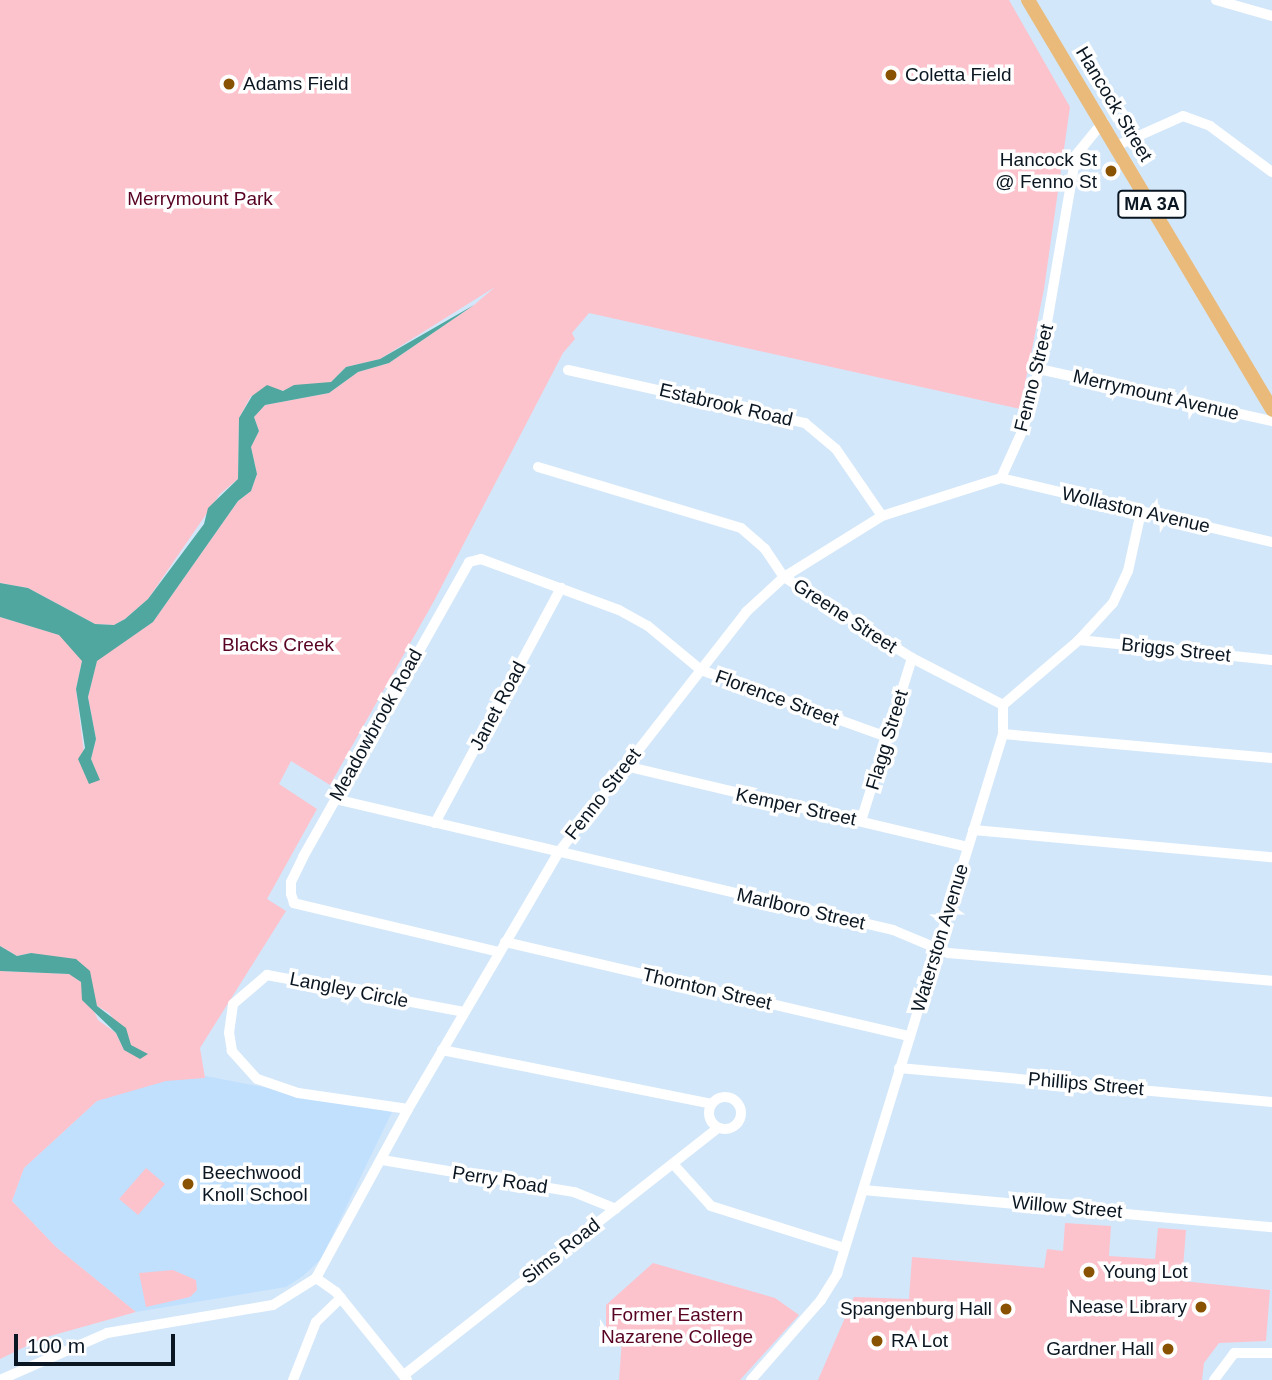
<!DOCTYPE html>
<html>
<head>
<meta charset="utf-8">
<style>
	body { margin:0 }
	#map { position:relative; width:1272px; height:1380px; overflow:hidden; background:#d3e7fa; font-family:Helvetica,sans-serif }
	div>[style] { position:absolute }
	.built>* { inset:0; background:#c0e0fe }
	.green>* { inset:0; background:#fcc3cd }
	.water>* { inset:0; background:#4fa79f }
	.minor>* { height:10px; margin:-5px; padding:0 5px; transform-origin:5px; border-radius:5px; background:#fff }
	.minor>.ring { margin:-5px; padding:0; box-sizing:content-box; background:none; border:10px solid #fff; border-radius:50% }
	.major>* { height:14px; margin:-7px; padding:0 7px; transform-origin:7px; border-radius:7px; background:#eaba7a }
	.dots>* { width:19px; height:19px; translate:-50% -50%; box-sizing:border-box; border:4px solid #fff; border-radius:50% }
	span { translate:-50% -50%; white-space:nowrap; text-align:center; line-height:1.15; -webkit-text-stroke:7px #fff; paint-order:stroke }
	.shield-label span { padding:2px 5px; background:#fff; border:2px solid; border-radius:5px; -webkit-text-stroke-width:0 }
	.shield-label { font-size:18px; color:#0a1621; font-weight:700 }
	.poi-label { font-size:19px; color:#0a1621 }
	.left { translate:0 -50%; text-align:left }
	.right { translate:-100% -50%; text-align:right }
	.street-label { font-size:19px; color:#0a1621 }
	.park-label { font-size:19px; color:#580323 }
	.scale { position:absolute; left:14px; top:1334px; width:161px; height:32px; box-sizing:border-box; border:4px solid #0a1621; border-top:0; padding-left:9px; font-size:21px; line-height:24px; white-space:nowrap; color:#0a1621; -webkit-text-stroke:5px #fff; paint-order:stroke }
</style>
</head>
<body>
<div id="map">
	<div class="built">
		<i style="clip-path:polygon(185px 1072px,392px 1112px,321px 1259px,303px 1276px,286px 1287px,136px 1312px,56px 1247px,12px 1201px,24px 1168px,97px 1101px)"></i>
	</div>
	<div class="green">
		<i style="clip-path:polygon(0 0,1009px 0,1070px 107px,1044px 289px,1020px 409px,589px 313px,572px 333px,575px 339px,563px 353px,434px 601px,330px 785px,291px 761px,279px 784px,317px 809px,267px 899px,286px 911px,200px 1048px,205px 1078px,166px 1081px,97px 1101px,24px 1168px,12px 1201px,56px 1247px,136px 1312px,43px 1338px,0 1359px,0 971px,69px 974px,81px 982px,98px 1020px,116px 1033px,124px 1050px,131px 1045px,109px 1013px,97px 1006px,90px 986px,31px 953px,17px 956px,0 946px,0 617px,60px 635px,76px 650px,82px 661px,76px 689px,84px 753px,99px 779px,91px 759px,96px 739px,88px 697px,97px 660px,153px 622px,238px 501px,251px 491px,257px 474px,251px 447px,259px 431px,254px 417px,265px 405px,329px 393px,358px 372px,389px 363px,474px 305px,495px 287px,380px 359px,346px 367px,331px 382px,251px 396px,239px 418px,238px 479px,220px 494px,148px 599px,125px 619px,114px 625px,95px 624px,28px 588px,0 583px)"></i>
		<i style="clip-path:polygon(146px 1168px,165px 1184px,138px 1215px,119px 1199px)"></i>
		<i style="clip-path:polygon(1065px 1223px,1111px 1226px,1109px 1256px,1155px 1259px,1158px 1228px,1186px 1230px,1182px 1281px,1270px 1290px,1266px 1341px,1219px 1343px,1204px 1363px,1202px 1380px,818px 1380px,854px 1297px,909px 1299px,912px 1257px,1044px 1268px,1047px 1249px,1063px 1251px)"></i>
		<i style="clip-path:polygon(653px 1263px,775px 1298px,799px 1315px,740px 1380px,619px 1380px,622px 1339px,606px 1336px,606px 1305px)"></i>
		<i style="clip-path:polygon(173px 1270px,196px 1280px,197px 1290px,190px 1297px,146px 1307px,139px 1273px)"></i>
	</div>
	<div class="water">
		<i style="clip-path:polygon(474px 305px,389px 363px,358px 372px,329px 393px,265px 405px,254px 417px,259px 431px,251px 447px,257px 474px,251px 491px,238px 501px,153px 622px,97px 661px,88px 697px,96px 739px,91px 759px,100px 780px,89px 784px,78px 759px,85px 748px,76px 689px,82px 661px,59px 635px,0 617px,0 583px,28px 588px,95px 624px,114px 625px,125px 619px,148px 599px,204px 524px,208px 508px,238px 479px,239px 418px,252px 396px,267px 385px,283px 391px,294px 385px,331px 382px,346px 367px,380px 359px)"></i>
		<i style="clip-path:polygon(0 946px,17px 956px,31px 953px,76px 959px,90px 971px,97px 1006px,126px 1028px,131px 1045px,148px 1054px,140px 1059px,124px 1050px,116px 1033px,82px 1000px,81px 982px,69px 974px,0 971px)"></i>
	</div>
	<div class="minor">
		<i style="left:1216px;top:0;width:58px;rotate:15.9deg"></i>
		<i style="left:1116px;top:146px;width:73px;rotate:-24.1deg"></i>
		<i style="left:1183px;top:116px;width:29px;rotate:20deg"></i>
		<i style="left:1210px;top:126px;width:77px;rotate:36.6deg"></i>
		<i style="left:1039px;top:369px;width:239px;rotate:12.6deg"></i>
		<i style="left:568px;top:370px;width:243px;rotate:12.6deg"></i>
		<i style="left:805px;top:423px;width:40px;rotate:40deg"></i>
		<i style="left:836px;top:449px;width:81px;rotate:55.5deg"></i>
		<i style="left:538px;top:467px;width:212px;rotate:16.7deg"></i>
		<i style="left:741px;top:528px;width:32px;rotate:41deg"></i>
		<i style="left:765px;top:549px;width:34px;rotate:56deg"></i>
		<i style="left:784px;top:577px;width:151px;rotate:32.3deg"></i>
		<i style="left:912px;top:658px;width:102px;rotate:27.3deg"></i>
		<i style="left:1001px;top:478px;width:278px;rotate:13.3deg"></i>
		<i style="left:1079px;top:640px;width:194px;rotate:5.9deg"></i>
		<i style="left:1003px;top:734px;width:270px;rotate:5.1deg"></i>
		<i style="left:625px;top:766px;width:352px;rotate:13.3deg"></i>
		<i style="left:335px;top:799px;width:573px;rotate:13.21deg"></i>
		<i style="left:893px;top:930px;width:60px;rotate:22.7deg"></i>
		<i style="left:948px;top:953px;width:325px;rotate:4.9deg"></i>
		<i style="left:861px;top:821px;width:171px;rotate:-72.6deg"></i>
		<i style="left:435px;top:823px;width:267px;rotate:-61.8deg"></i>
		<i style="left:973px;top:830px;width:300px;rotate:5.2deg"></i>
		<i style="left:505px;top:942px;width:416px;rotate:13.1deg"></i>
		<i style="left:499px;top:952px;width:211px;rotate:-166.6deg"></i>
		<i style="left:294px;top:903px;width:9px;rotate:-108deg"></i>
		<i style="left:291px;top:894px;width:12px;rotate:-90deg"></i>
		<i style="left:291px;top:882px;width:28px;rotate:-64deg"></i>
		<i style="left:303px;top:857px;width:338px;rotate:-60.6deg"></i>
		<i style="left:469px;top:562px;width:12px;rotate:-14deg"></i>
		<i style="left:481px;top:559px;width:147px;rotate:20.3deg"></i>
		<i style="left:619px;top:610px;width:33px;rotate:29deg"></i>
		<i style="left:648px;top:626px;width:69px;rotate:39.7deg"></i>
		<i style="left:701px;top:670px;width:201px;rotate:19.8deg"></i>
		<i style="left:442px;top:1050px;width:275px;rotate:11.3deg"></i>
		<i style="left:899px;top:1068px;width:375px;rotate:5.2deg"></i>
		<i class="ring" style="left:709px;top:1097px;width:22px;height:22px"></i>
		<i style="left:408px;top:1109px;width:111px;rotate:-171.7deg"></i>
		<i style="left:298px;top:1093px;width:43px;rotate:-161.1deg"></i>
		<i style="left:257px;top:1079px;width:38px;rotate:-132deg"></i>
		<i style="left:232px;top:1051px;width:18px;rotate:-99deg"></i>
		<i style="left:229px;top:1033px;width:29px;rotate:-82deg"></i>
		<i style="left:233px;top:1004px;width:45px;rotate:-40.5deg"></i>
		<i style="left:267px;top:975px;width:200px;rotate:10.6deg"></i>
		<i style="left:382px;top:1160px;width:195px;rotate:9.5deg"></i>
		<i style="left:574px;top:1192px;width:45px;rotate:22deg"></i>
		<i style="left:675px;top:1166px;width:54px;rotate:48deg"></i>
		<i style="left:711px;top:1206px;width:139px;rotate:17.5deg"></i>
		<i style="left:863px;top:1190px;width:411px;rotate:5.2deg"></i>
		<i style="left:316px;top:1278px;width:24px;rotate:35deg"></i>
		<i style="left:336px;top:1292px;width:113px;rotate:51.1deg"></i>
		<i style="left:404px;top:1375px;width:400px;rotate:-38.2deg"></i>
		<i style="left:0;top:1380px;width:117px;rotate:-23.7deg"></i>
		<i style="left:107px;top:1333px;width:168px;rotate:-9.6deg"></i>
		<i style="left:273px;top:1305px;width:51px;rotate:-32.1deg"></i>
		<i style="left:316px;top:1278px;width:192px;rotate:-61.4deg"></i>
		<i style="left:408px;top:1109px;width:297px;rotate:-59.6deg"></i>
		<i style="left:558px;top:853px;width:306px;rotate:-52deg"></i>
		<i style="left:746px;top:612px;width:52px;rotate:-42.6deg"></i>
		<i style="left:784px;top:577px;width:115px;rotate:-31.9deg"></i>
		<i style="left:882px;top:516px;width:125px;rotate:-17.7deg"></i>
		<i style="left:1001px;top:478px;width:56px;rotate:-65.7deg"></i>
		<i style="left:1024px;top:427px;width:60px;rotate:-75.5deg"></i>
		<i style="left:1039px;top:369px;width:217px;rotate:-80.2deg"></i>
		<i style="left:1076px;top:155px;width:43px;rotate:-50.7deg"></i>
		<i style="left:293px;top:1380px;width:62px;rotate:-68.4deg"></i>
		<i style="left:316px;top:1322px;width:35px;rotate:-44deg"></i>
		<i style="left:751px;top:1380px;width:106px;rotate:-48.8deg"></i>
		<i style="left:821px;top:1300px;width:31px;rotate:-58deg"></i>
		<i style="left:837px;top:1274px;width:565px;rotate:-72.91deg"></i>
		<i style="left:1003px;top:734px;width:29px;rotate:-90deg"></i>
		<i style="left:1003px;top:705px;width:100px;rotate:-40.5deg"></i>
		<i style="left:1079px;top:640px;width:50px;rotate:-47.4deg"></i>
		<i style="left:1113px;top:603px;width:35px;rotate:-65deg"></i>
		<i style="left:1128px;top:571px;width:60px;rotate:-77.6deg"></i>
		<i style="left:1214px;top:1380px;width:34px;rotate:-53deg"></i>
		<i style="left:1234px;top:1353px;width:38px"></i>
	</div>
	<div class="major">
		<i style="left:1028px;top:0;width:477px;rotate:59.2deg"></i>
	</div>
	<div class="dots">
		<i style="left:891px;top:75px;background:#885201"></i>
		<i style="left:229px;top:84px;background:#885201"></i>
		<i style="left:1111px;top:171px;background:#885201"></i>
		<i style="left:188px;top:1184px;background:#885201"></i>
		<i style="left:1089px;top:1272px;background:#885201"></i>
		<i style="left:1201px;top:1307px;background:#885201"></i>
		<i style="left:1006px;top:1309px;background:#885201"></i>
		<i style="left:877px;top:1341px;background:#885201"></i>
		<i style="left:1168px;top:1349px;background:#885201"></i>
	</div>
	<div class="shield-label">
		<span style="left:1152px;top:204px">MA 3A</span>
	</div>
	<div class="poi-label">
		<span class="left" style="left:905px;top:75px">Coletta Field</span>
		<span class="left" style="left:243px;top:84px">Adams Field</span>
		<span class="right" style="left:1097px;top:171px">Hancock St<br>@ Fenno St</span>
		<span class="left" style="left:202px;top:1184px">Beechwood<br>Knoll School</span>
		<span class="left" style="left:1103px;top:1272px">Young Lot</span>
		<span class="right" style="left:1187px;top:1307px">Nease Library</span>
		<span class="right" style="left:992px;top:1309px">Spangenburg Hall</span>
		<span class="left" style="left:891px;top:1341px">RA Lot</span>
		<span class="right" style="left:1154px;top:1349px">Gardner Hall</span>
	</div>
	<div class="street-label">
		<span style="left:1114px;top:104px;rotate:59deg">Hancock Street</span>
		<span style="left:1034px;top:378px;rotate:-76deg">Fenno Street</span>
		<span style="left:1156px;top:395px;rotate:13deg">Merrymount Avenue</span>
		<span style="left:726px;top:405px;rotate:13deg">Estabrook Road</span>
		<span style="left:1136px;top:510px;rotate:13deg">Wollaston Avenue</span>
		<span style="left:845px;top:616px;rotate:33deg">Greene Street</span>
		<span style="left:1176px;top:650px;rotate:6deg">Briggs Street</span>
		<span style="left:777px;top:698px;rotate:20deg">Florence Street</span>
		<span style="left:498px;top:706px;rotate:-62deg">Janet Road</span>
		<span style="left:376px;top:725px;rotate:-61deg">Meadowbrook Road</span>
		<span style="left:887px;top:740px;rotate:-73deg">Flagg Street</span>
		<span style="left:603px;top:794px;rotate:-52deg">Fenno Street</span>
		<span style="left:796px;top:807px;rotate:12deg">Kemper Street</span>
		<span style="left:801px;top:909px;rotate:13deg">Marlboro Street</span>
		<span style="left:940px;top:938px;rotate:-73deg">Waterston Avenue</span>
		<span style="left:707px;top:989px;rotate:13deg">Thornton Street</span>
		<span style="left:349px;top:990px;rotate:11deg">Langley Circle</span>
		<span style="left:1086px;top:1084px;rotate:5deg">Phillips Street</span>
		<span style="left:500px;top:1180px;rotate:9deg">Perry Road</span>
		<span style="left:1067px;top:1207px;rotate:5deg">Willow Street</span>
		<span style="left:561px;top:1251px;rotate:-38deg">Sims Road</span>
	</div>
	<div class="park-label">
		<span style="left:200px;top:199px">Merrymount Park</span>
		<span style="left:278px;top:645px">Blacks Creek</span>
		<span style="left:677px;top:1326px">Former Eastern<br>Nazarene College</span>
	</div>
	<div class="scale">100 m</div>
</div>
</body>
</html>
